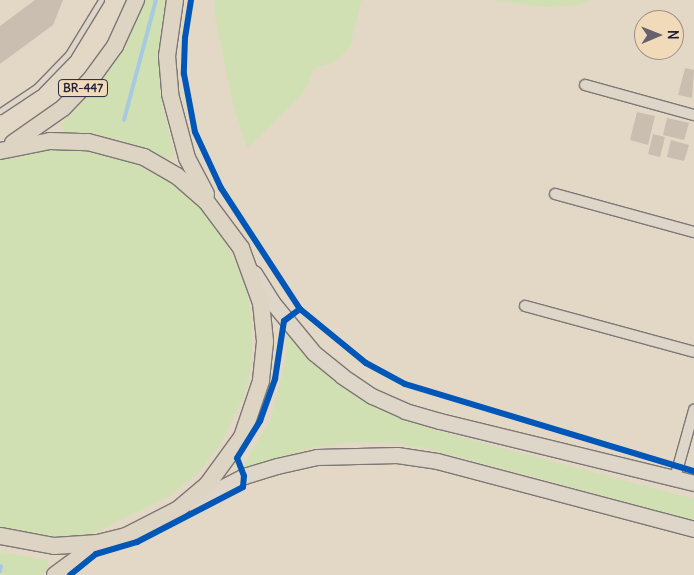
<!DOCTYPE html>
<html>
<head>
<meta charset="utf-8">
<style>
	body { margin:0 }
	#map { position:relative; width:694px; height:575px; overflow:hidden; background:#e3d7c6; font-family:Delius,sans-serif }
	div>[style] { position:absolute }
	.green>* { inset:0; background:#d0e0b3 }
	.stream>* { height:4px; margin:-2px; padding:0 2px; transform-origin:2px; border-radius:2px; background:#a8cae1 }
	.building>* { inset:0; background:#cabeb1 }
	.roads { filter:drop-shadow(1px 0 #7d7875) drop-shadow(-1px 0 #7d7875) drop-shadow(0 1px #7d7875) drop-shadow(0 -1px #7d7875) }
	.lane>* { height:5px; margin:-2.5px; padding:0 2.5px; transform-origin:2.5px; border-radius:2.5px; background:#dfd6ca }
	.street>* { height:10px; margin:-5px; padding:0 5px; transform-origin:5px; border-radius:5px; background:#dfd6ca }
	.secondary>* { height:15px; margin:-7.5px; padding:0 7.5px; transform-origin:7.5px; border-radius:7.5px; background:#dfd6ca }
	.primary>* { height:16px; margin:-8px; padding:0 8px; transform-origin:8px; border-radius:8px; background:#ded4c3 }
	.cycleway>* { height:6px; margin:-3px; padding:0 3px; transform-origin:3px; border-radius:3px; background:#0057b8 }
	span { translate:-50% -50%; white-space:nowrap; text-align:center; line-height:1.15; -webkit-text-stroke:5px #f0dab9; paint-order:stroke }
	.shield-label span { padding:1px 4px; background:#f0dab9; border:1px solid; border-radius:4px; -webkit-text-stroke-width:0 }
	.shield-label { font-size:12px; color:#22223b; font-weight:700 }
	.north { position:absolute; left:634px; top:10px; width:50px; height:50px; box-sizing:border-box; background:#f0dab9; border:1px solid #9e9087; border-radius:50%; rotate:89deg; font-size:14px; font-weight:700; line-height:20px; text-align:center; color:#22223b }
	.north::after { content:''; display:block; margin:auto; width:18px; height:22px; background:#66616c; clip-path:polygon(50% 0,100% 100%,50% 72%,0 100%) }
</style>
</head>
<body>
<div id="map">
	<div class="green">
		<i style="clip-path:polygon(144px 0,167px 0,159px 60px,161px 100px,174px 154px,169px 159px,118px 139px,65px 132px,60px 126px,93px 91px,118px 57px)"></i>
		<i style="clip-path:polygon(215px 0,362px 0,349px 48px,337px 60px,313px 69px,308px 85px,298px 98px,247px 148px,233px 104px,214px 12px)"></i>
		<i style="clip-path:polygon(494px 0,590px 0,579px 5px,545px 7px)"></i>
		<i style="clip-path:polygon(50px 150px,87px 151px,123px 159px,172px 183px,200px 207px,223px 236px,246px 286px,252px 323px,252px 360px,244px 396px,220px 445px,197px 474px,168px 497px,81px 539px,0 538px,0 161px)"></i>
		<i style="clip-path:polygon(287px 329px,324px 371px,367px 403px,434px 430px,694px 499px,694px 520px,430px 449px,393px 443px,353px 442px,312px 448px,241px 470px,271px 418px,286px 359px)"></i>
		<i style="clip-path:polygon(0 552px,47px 560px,49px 567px,42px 575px,0 575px)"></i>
	</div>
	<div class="stream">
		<i style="left:124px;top:120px;width:124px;rotate:-75.1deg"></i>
		<i style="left:0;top:571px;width:5px;rotate:-79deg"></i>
	</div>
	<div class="building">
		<i style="clip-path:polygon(35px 0,63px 0,53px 25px,0 64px,0 26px)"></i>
		<i style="clip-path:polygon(685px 68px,694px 70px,692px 98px,678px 95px)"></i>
		<i style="clip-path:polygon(637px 112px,655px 116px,648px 145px,630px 140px)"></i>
		<i style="clip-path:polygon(667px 118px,689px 123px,684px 140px,663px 135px)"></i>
		<i style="clip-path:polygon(653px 134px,665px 137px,660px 157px,648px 154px)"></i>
		<i style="clip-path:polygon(671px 140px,689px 145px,684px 161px,667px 157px)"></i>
	</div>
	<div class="roads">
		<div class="lane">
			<i style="left:0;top:111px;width:43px;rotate:-33.7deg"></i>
			<i style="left:36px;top:87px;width:46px;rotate:-45.9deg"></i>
			<i style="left:68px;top:54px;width:63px;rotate:-58.6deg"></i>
		</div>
		<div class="street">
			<i style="left:585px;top:85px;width:113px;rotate:15.4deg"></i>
			<i style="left:555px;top:194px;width:144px;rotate:15.3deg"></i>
			<i style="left:525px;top:306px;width:175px;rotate:15.2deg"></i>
			<i style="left:675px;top:478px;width:71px;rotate:-74.4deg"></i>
		</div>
		<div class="secondary">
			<i style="left:254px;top:273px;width:34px;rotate:58deg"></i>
			<i style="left:272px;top:302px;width:66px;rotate:50.5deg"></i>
			<i style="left:314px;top:353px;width:36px;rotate:39deg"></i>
			<i style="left:342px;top:376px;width:36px;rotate:34deg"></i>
			<i style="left:372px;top:396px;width:36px;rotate:24deg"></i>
			<i style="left:405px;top:411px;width:36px;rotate:16deg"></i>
			<i style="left:440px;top:421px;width:261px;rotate:13.7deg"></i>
			<i style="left:192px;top:503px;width:59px;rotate:-27.4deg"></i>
			<i style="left:244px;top:476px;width:34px;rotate:-17deg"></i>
			<i style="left:277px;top:466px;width:41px;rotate:-12.7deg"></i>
			<i style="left:317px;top:457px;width:80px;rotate:-1.4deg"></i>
			<i style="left:397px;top:455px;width:40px;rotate:8.5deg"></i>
			<i style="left:437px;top:461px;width:266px;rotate:14.8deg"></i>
		</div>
		<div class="primary">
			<i style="left:175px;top:0;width:57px;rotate:98.1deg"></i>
			<i style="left:167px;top:56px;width:38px;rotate:85deg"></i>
			<i style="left:170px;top:94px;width:66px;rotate:75.1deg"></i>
			<i style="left:187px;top:158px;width:41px;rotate:62.2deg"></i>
			<i style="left:13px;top:143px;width:61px;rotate:-35deg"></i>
			<i style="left:63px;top:108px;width:40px;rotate:-46deg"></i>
			<i style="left:91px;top:79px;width:41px;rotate:-54deg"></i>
			<i style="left:115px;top:46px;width:51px;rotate:-65.5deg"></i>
			<i style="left:0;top:151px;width:51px;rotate:-11.3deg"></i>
			<i style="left:50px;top:141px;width:38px;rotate:2deg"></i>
			<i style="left:88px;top:142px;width:58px;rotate:15deg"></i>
			<i style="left:144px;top:157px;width:38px;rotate:30deg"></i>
			<i style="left:177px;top:176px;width:38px;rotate:41deg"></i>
			<i style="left:206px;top:201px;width:59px;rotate:53.3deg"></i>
			<i style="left:241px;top:248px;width:59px;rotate:70deg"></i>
			<i style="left:261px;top:303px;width:39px;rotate:84deg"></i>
			<i style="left:265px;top:342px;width:39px;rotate:96deg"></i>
			<i style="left:261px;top:381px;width:59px;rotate:108.7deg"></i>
			<i style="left:242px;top:437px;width:59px;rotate:126.1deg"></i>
			<i style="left:207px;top:485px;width:39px;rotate:140deg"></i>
			<i style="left:177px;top:510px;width:57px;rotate:153deg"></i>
			<i style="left:126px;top:536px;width:29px;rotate:166deg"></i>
			<i style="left:98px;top:543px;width:44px;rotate:176.1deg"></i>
			<i style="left:54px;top:546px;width:55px;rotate:-169.5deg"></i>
			<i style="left:55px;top:575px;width:52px;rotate:-36.4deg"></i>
		</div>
	</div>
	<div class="cycleway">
		<i style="left:191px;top:0;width:38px;rotate:99deg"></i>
		<i style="left:185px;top:38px;width:36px;rotate:92deg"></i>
		<i style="left:184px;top:74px;width:59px;rotate:79.3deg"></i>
		<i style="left:195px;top:132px;width:62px;rotate:65.1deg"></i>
		<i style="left:221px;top:188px;width:145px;rotate:56.9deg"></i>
		<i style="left:300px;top:309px;width:85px;rotate:39.3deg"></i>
		<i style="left:366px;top:363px;width:44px;rotate:28.3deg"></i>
		<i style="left:405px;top:384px;width:302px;rotate:16.8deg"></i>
		<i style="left:70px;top:575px;width:33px;rotate:-39deg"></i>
		<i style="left:96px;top:554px;width:43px;rotate:-16.3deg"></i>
		<i style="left:137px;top:542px;width:119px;rotate:-27.4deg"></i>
		<i style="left:243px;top:487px;width:11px;rotate:-85deg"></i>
		<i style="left:244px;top:476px;width:19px;rotate:-111deg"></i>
		<i style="left:237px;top:458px;width:44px;rotate:-58.1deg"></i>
		<i style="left:260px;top:421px;width:45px;rotate:-70.3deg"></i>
		<i style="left:275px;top:379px;width:59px;rotate:-81.2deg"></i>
		<i style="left:284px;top:321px;width:20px;rotate:-37deg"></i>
	</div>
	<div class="shield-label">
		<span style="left:83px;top:88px">BR-447</span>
	</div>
	<div class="north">N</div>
</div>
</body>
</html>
